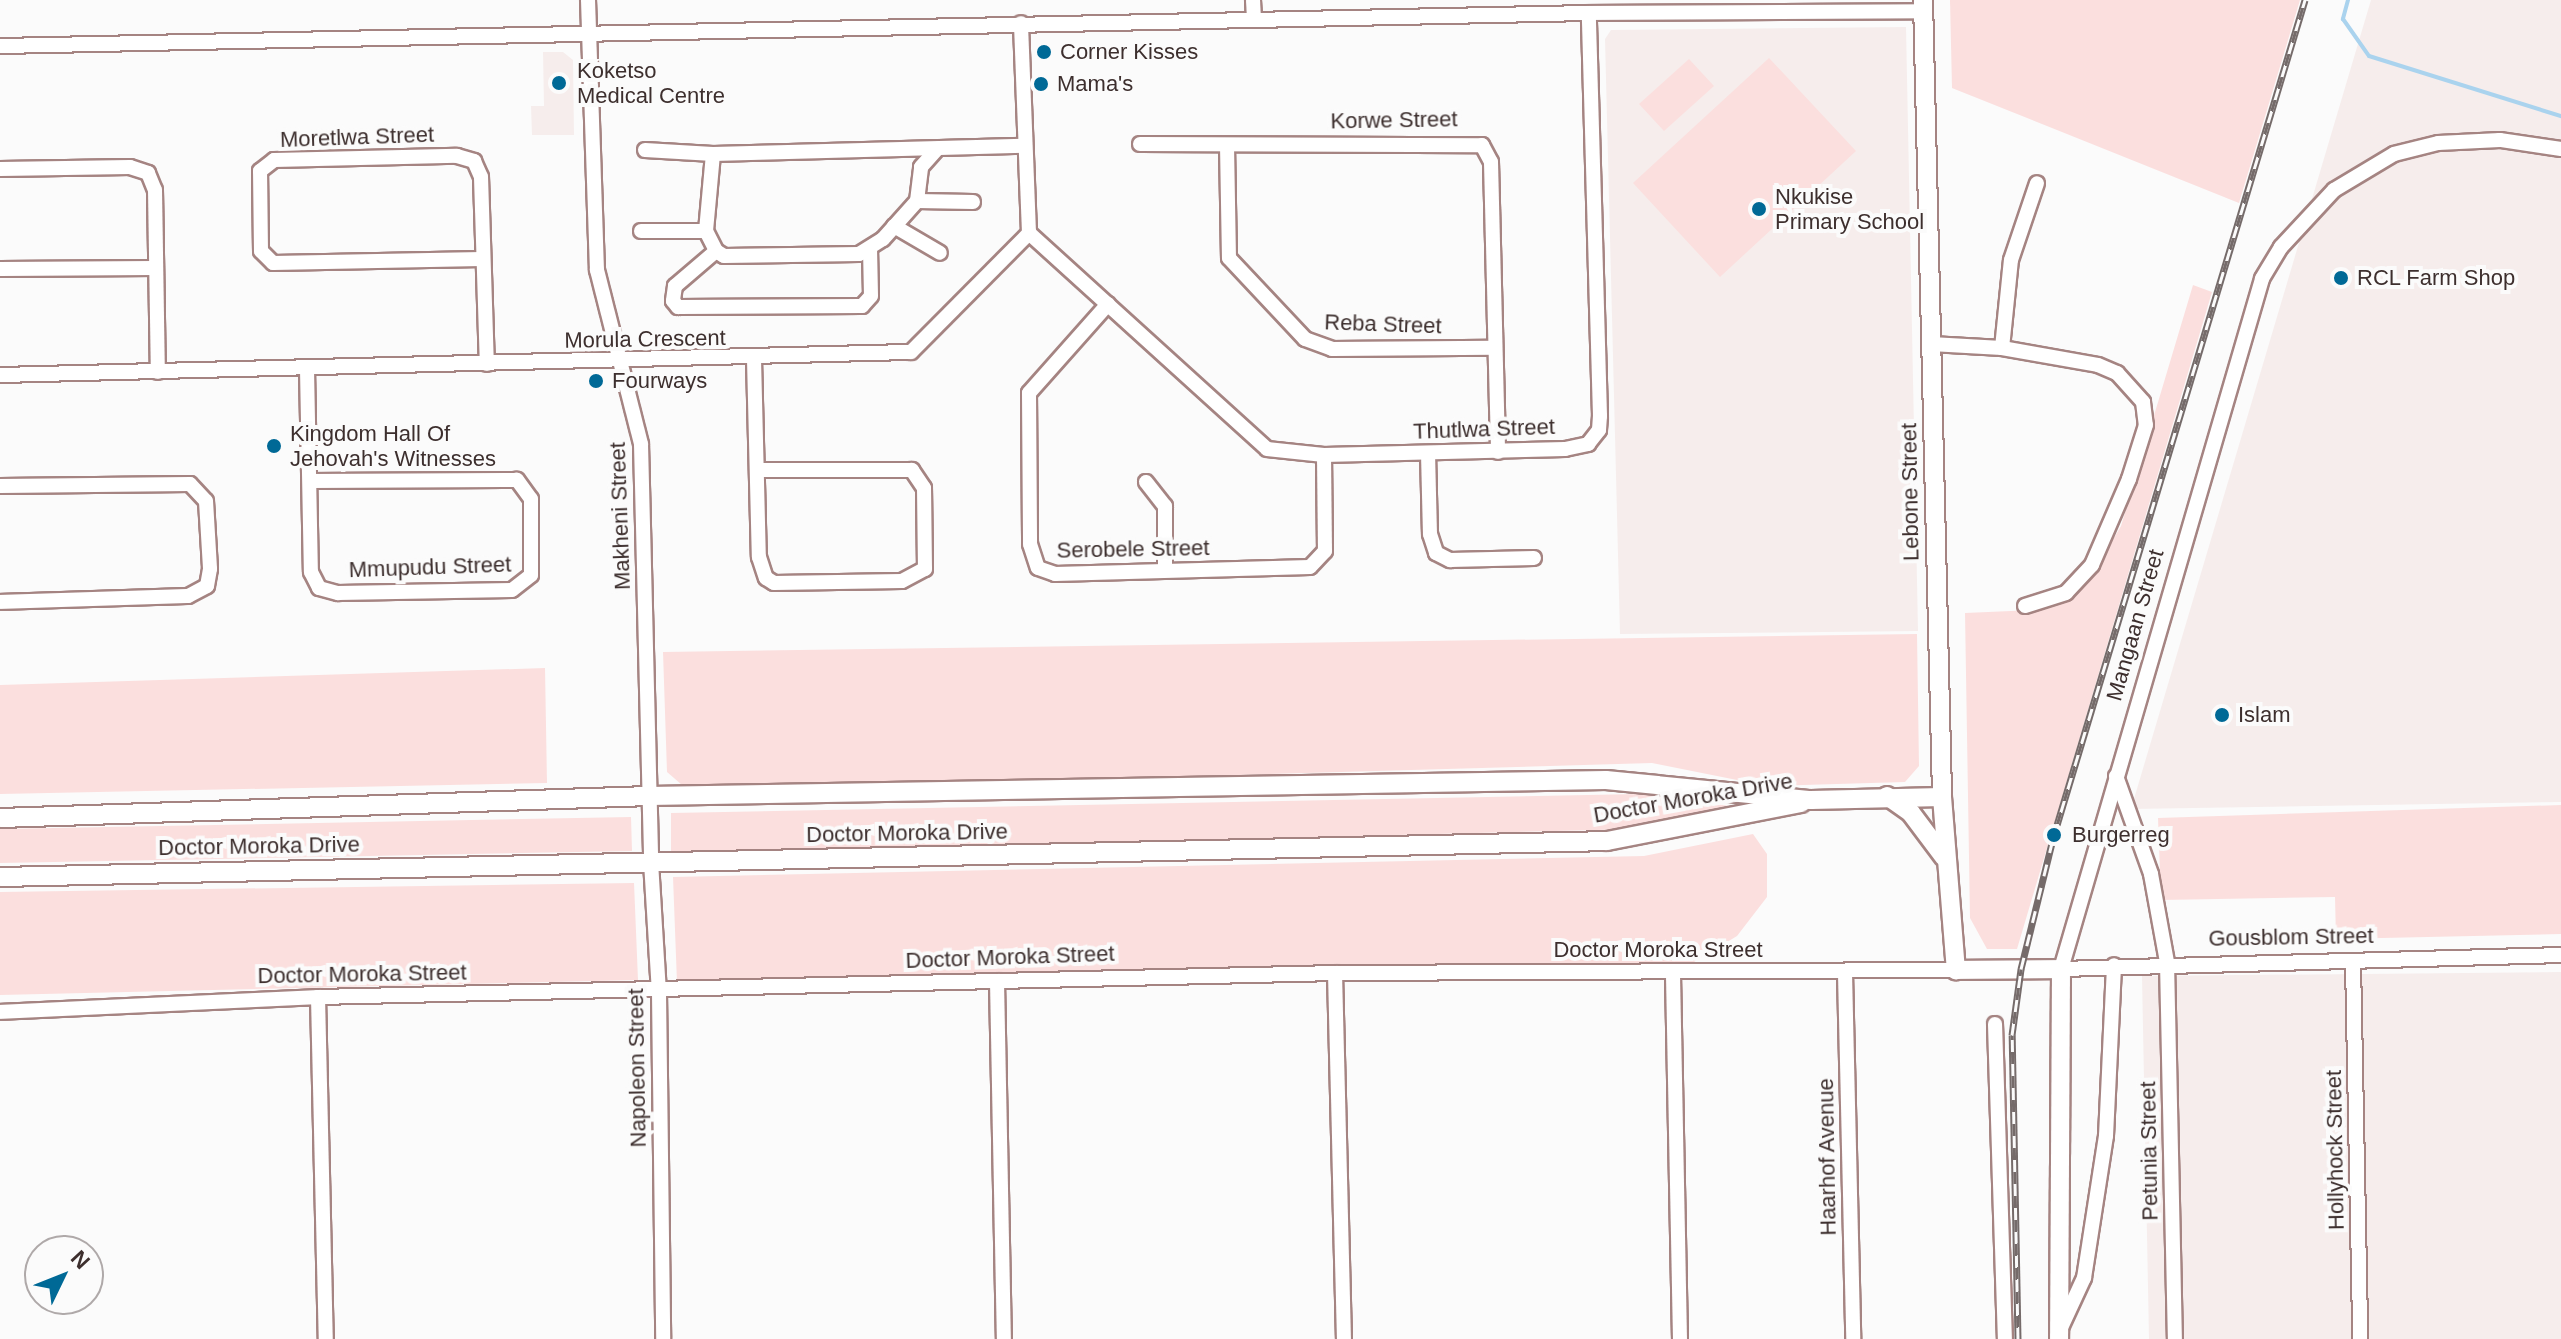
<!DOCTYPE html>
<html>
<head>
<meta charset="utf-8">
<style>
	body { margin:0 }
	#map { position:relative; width:2561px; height:1339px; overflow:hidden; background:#fbfbfb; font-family:Helvetica,sans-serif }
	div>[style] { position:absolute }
	.built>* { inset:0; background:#f6edec }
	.green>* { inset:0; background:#fbdfde }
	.stream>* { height:4px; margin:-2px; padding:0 2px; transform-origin:2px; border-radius:2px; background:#aad3ee }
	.roads { filter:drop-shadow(2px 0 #a58482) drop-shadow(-2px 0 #a58482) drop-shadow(0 2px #a58482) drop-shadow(0 -2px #a58482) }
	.street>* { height:14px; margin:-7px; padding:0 7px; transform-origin:7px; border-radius:7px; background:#fff }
	.secondary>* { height:18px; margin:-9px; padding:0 9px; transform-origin:9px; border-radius:9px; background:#fff }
	.rail>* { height:7px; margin-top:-3.5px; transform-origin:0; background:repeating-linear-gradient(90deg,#fbfbfb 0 12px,#756b6a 0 24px); box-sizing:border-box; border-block:2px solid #756b6a }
	.dots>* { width:22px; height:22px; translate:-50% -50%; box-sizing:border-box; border:4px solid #fbfbfb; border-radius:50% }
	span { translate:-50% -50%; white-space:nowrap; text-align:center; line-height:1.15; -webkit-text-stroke:8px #fbfbfb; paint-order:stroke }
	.poi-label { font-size:22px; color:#3d2f2e }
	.left { translate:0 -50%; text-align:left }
	.street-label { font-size:22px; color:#3d2f2e }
	.north { position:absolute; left:24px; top:1235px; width:80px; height:80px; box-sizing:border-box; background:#fbfbfb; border:2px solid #afa9a9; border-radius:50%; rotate:47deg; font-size:22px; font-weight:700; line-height:32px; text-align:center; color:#3d2f2e }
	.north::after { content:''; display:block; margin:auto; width:28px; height:36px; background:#006996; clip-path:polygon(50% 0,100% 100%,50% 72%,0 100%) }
</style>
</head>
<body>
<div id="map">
	<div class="built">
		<i style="clip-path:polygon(2371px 0,2561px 0,2561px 802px,2131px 809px)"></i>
		<i style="clip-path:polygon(1906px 27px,1918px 631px,1620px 634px,1605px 39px,1611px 30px)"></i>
		<i style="clip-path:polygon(543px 52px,563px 52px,573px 60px,574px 135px,532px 135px,531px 106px,544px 106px)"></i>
		<i style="clip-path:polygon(2561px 972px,2561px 1339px,2149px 1339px,2142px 976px)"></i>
	</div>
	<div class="green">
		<i style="clip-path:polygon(1950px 0,2300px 0,2239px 203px,1952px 88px)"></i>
		<i style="clip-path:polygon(1769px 58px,1856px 151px,1720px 277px,1633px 183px)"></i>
		<i style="clip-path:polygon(1689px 59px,1714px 86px,1664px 131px,1639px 104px)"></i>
		<i style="clip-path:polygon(2193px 285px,2212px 292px,2017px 949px,1987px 949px,1970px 918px,1965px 613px,2035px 610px,2063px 602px,2087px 584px,2121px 526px)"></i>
		<i style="clip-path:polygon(1917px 634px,1919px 766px,1905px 782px,1767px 786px,1652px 763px,689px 791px,667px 772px,663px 652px)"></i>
		<i style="clip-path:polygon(545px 668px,547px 783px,0 794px,0 685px)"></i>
		<i style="clip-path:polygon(1639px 794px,1745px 808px,1639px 829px,671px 853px,671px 813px)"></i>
		<i style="clip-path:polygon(2561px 805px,2561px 934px,2336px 939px,2335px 897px,2161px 900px,2158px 818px)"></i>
		<i style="clip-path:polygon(631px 817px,632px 851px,0 863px,0 829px)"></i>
		<i style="clip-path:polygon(1753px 834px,1767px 854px,1767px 897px,1737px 936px,1694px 962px,677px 983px,673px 877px,1644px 856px)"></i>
		<i style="clip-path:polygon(634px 883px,638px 980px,0 995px,0 892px)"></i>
	</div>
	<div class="stream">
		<i style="left:2348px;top:0;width:20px;rotate:105deg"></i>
		<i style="left:2343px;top:19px;width:45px;rotate:54.9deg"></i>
		<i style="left:2369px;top:56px;width:201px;rotate:17.4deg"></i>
	</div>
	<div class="roads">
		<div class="street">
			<i style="left:588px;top:0;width:270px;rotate:88.1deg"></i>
			<i style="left:597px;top:270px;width:179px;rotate:75.8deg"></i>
			<i style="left:641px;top:444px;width:418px;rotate:88.6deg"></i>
			<i style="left:651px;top:862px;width:131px;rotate:86.5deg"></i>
			<i style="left:659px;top:993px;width:346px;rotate:89.3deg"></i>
			<i style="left:1253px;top:0;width:19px;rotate:87deg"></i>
			<i style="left:0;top:46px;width:1589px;rotate:-1.19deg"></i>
			<i style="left:1589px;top:13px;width:334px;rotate:-0.3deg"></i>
			<i style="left:1140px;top:144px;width:342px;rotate:0.2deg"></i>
			<i style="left:1482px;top:145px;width:19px;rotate:62deg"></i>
			<i style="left:1491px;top:162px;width:290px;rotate:88.6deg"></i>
			<i style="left:1227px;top:145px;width:113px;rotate:89deg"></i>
			<i style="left:1229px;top:258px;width:111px;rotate:46.8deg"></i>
			<i style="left:1305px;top:339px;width:29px;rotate:20deg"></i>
			<i style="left:1332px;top:349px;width:162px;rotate:-0.4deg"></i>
			<i style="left:2561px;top:149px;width:62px;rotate:-171.6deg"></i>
			<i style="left:2500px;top:140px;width:62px;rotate:177.2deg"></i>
			<i style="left:2438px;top:143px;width:45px;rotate:166deg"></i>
			<i style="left:2394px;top:154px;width:70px;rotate:149deg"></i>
			<i style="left:2334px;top:190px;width:78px;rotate:132.9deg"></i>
			<i style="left:2281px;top:247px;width:37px;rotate:121deg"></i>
			<i style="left:2262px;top:279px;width:719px;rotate:106.24deg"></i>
			<i style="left:2061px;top:969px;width:500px;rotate:-1.6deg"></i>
			<i style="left:645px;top:150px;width:68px;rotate:3.4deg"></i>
			<i style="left:713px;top:154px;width:311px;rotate:-1.5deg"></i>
			<i style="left:713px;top:154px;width:77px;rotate:95.2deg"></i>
			<i style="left:706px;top:231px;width:22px;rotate:63deg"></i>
			<i style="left:716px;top:251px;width:9px;rotate:32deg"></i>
			<i style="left:724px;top:256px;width:135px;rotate:-0.8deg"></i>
			<i style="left:859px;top:254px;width:28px;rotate:-32deg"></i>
			<i style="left:883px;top:239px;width:51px;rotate:-48.2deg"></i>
			<i style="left:917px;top:201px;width:34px;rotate:-83deg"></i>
			<i style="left:921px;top:167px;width:25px;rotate:-48deg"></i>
			<i style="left:0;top:169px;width:130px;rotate:-0.9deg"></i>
			<i style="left:130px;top:167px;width:19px;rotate:18deg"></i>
			<i style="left:148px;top:173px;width:18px;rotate:68deg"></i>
			<i style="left:155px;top:190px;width:182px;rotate:89.1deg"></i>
			<i style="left:917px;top:201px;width:56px;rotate:1deg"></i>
			<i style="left:894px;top:226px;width:53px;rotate:30.4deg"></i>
			<i style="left:641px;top:231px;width:65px"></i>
			<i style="left:1029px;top:233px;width:321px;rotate:42.2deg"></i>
			<i style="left:1267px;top:449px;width:57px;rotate:6deg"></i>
			<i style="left:1324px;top:455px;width:241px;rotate:-1.4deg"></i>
			<i style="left:1565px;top:449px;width:24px;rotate:-12deg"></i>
			<i style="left:1588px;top:444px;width:18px;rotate:-52deg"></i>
			<i style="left:1599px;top:430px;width:14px;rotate:-86deg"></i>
			<i style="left:1600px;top:416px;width:403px;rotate:-91.6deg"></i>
			<i style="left:716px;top:251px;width:54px;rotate:139.5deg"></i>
			<i style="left:675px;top:286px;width:15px;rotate:98deg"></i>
			<i style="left:673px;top:301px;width:8px;rotate:50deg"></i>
			<i style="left:678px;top:307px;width:184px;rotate:-0.3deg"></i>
			<i style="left:862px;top:306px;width:13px;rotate:-48deg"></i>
			<i style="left:871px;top:296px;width:47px;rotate:-91.2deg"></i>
			<i style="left:482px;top:259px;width:209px;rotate:178.9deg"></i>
			<i style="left:273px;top:263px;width:17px;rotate:-135deg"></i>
			<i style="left:261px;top:251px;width:80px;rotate:-90.7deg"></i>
			<i style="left:260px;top:171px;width:18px;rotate:-38deg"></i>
			<i style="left:274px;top:160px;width:183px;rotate:-1.3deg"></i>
			<i style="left:457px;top:156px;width:18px;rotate:16deg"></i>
			<i style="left:474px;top:161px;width:17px;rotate:66deg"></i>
			<i style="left:481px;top:177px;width:187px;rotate:88.2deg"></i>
			<i style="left:0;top:269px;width:154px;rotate:-0.4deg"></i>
			<i style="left:1108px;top:304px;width:119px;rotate:131.6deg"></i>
			<i style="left:1029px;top:393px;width:151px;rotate:89.6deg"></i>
			<i style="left:1030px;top:544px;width:25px;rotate:72deg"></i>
			<i style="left:1038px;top:568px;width:18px;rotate:19deg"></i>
			<i style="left:1055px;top:574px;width:255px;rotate:-1.6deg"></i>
			<i style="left:1310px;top:567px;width:22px;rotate:-47deg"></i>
			<i style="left:1325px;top:551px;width:96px;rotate:-90.6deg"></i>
			<i style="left:1931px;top:344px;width:71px;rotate:3.2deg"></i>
			<i style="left:2002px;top:348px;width:97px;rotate:10deg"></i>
			<i style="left:2098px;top:365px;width:21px;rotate:23deg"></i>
			<i style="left:2117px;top:373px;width:39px;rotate:48deg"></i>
			<i style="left:2143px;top:402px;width:23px;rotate:83deg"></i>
			<i style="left:2146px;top:425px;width:57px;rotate:107.5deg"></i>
			<i style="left:2129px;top:479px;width:94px;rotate:113.3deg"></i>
			<i style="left:2092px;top:565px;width:38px;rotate:133deg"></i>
			<i style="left:2066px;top:593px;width:43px;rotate:162.4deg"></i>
			<i style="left:2002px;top:348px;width:88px;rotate:-84.2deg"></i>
			<i style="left:2011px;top:260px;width:81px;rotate:-71.3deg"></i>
			<i style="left:754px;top:359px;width:198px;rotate:88.6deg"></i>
			<i style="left:759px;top:557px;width:22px;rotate:72deg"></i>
			<i style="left:766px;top:578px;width:9px;rotate:32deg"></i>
			<i style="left:774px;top:583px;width:128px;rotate:-0.9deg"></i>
			<i style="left:902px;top:581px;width:26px;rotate:-28deg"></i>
			<i style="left:925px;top:569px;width:81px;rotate:-90.7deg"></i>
			<i style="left:924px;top:488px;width:22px;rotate:-124deg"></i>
			<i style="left:912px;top:470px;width:154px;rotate:180deg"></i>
			<i style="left:307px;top:369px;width:203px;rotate:88.9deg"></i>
			<i style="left:311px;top:572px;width:18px;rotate:63deg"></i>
			<i style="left:319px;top:588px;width:20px;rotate:15deg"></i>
			<i style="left:338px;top:593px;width:174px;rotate:-1deg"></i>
			<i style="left:512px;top:590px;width:24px;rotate:-38deg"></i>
			<i style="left:531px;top:575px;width:76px;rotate:-90deg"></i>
			<i style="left:531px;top:499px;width:24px;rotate:-126deg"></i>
			<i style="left:517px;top:480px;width:207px;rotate:179.7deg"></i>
			<i style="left:0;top:375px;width:911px;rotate:-1.45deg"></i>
			<i style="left:911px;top:352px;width:168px;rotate:-45.2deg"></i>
			<i style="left:1029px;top:233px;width:210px;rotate:-92.2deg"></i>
			<i style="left:1428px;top:453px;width:81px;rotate:88.6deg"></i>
			<i style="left:1430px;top:534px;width:20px;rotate:72deg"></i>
			<i style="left:1436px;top:553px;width:16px;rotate:27deg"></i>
			<i style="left:1450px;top:560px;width:84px;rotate:-1.4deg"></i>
			<i style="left:1146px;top:482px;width:31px;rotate:52deg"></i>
			<i style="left:1165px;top:506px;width:64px;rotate:90deg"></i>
			<i style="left:0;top:486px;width:190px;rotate:-0.6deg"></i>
			<i style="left:190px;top:484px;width:23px;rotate:47deg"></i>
			<i style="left:206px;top:501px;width:68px;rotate:86.6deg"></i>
			<i style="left:210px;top:569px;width:17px;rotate:100deg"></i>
			<i style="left:207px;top:586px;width:21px;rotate:152deg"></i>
			<i style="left:188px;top:596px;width:188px;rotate:178.2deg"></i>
			<i style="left:2116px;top:776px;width:104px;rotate:70.3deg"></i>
			<i style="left:2151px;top:874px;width:89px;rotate:79.7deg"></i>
			<i style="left:2167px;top:962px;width:377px;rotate:88.8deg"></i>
			<i style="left:2353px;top:961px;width:378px;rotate:88.9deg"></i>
			<i style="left:1335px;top:973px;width:366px;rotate:88.6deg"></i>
			<i style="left:1845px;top:973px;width:366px;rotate:88.7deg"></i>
			<i style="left:1673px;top:975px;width:364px;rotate:88.9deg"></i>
			<i style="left:997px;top:981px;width:358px;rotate:88.9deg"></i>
			<i style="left:318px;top:997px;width:342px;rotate:88.7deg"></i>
			<i style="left:0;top:1012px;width:318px;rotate:-2.7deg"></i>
			<i style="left:318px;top:997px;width:1017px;rotate:-1.35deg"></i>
			<i style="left:1335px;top:973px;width:621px;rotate:-0.28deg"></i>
			<i style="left:1995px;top:1024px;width:315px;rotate:88.2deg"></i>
			<i style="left:2059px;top:1332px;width:60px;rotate:-65.2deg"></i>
			<i style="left:2084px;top:1278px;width:144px;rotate:-81.2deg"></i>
			<i style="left:2106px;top:1136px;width:171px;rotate:-87.3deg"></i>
		</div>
		<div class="secondary">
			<i style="left:1923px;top:0;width:797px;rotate:88.63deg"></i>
			<i style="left:1942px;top:797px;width:174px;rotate:85.4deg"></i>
			<i style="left:1956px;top:970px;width:105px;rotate:-0.5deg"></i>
			<i style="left:2061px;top:969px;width:370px;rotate:90.3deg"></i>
			<i style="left:1887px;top:796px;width:29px;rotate:35deg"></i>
			<i style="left:1911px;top:813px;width:55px;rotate:53.1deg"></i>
			<i style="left:0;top:818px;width:649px;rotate:-1.94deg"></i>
			<i style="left:649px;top:796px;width:957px;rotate:-0.96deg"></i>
			<i style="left:1606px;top:780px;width:206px;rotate:5.6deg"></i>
			<i style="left:1811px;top:800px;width:131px;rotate:-1.3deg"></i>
			<i style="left:0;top:877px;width:1607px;rotate:-1.28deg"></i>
			<i style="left:1607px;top:841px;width:198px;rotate:-11.1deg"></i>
		</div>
	</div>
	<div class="rail">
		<i style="left:2018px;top:1339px;width:304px;rotate:-91.1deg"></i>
		<i style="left:2012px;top:1035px;width:67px;rotate:-82.2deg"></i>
		<i style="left:2021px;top:969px;width:138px;rotate:-76.2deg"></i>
		<i style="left:2054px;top:835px;width:872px;rotate:-73.27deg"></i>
	</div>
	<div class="dots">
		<i style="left:1044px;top:52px;background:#006996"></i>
		<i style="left:559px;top:83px;background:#006996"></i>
		<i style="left:1041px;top:84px;background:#006996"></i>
		<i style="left:1759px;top:209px;background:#006996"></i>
		<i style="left:2341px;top:278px;background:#006996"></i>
		<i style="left:596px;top:381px;background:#006996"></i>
		<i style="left:274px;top:446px;background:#006996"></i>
		<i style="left:2222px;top:715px;background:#006996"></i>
		<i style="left:2054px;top:835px;background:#006996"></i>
	</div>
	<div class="poi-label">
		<span class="left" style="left:1060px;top:52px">Corner Kisses</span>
		<span class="left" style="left:577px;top:83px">Koketso<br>Medical Centre</span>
		<span class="left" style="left:1057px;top:84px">Mama's</span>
		<span class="left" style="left:1775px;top:209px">Nkukise<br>Primary School</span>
		<span class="left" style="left:2357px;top:278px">RCL Farm Shop</span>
		<span class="left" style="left:612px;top:381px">Fourways</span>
		<span class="left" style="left:290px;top:446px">Kingdom Hall Of<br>Jehovah's Witnesses</span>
		<span class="left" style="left:2238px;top:715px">Islam</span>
		<span class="left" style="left:2072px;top:835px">Burgerreg</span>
	</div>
	<div class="street-label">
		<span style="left:1394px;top:120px;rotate:-1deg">Korwe Street</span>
		<span style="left:357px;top:137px;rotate:-2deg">Moretlwa Street</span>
		<span style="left:1383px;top:324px;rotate:2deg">Reba Street</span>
		<span style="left:645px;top:339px;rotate:-1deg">Morula Crescent</span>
		<span style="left:1484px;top:429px;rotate:-2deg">Thutlwa Street</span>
		<span style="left:1910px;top:492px;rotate:-91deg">Lebone Street</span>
		<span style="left:620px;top:516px;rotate:-92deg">Makheni Street</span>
		<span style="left:1133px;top:549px;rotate:-1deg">Serobele Street</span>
		<span style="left:430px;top:567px;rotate:-2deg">Mmupudu Street</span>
		<span style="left:2135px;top:625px;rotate:-74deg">Mangaan Street</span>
		<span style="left:1693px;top:798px;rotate:-10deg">Doctor Moroka Drive</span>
		<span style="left:907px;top:833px;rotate:-1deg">Doctor Moroka Drive</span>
		<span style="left:259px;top:846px;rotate:-1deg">Doctor Moroka Drive</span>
		<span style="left:2291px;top:937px;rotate:-1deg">Gousblom Street</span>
		<span style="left:1658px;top:950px">Doctor Moroka Street</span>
		<span style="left:1010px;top:957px;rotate:-2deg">Doctor Moroka Street</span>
		<span style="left:362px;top:974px;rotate:-1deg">Doctor Moroka Street</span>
		<span style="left:637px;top:1068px;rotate:-91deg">Napoleon Street</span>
		<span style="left:2335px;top:1150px;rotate:-91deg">Hollyhock Street</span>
		<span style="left:2149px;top:1151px;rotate:-91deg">Petunia Street</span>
		<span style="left:1827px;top:1157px;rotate:-91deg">Haarhof Avenue</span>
	</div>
	<div class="north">N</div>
</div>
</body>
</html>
